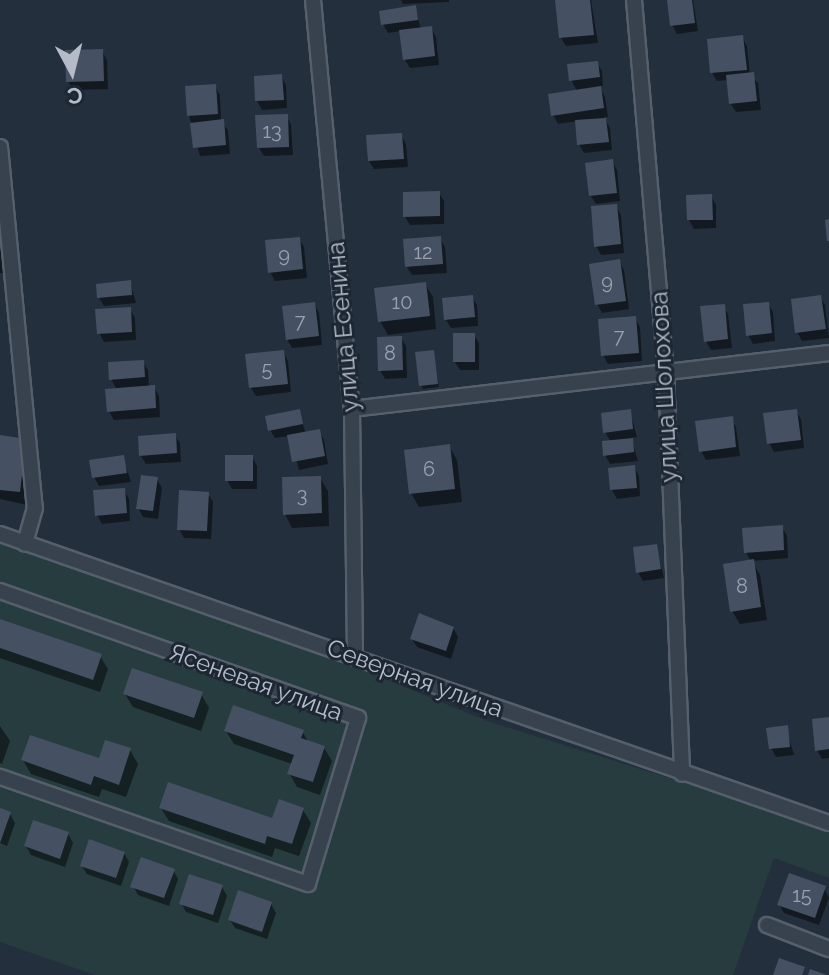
<!DOCTYPE html>
<html>
<head>
<meta charset="utf-8">
<style>
	body { margin:0 }
	#map { position:relative; width:829px; height:975px; overflow:hidden; background:#242f3e; font-family:Raleway,sans-serif }
	div>[style] { position:absolute }
	.green>* { inset:0; background:#263c3f }
	.shadow>* { inset:0; background:#0007 }
	.building>* { inset:0; background:#455162 }
	.roads { filter:drop-shadow(2px 0 #565f6c) drop-shadow(-2px 0 #565f6c) drop-shadow(0 2px #565f6c) drop-shadow(0 -2px #565f6c) }
	.minor>* { height:14px; margin:-7px; padding:0 7px; transform-origin:7px; border-radius:7px; background:#38414e }
	span { translate:-50% -50%; white-space:nowrap; text-align:center; line-height:1.15; -webkit-text-stroke:6px #1d2633; paint-order:stroke }
	.number-label { font-size:20px; color:#98a1af }
	.number-label span { -webkit-text-stroke-width:0 }
	.street-label { font-size:24px; color:#b4bcc9 }
	.north { position:absolute; left:32px; top:32px; width:80px; height:80px; -webkit-text-stroke:6px #1d2633; paint-order:stroke; rotate:173deg; font-size:22px; font-weight:700; line-height:32px; text-align:center; color:#b4bcc9 }
	.north::after { content:''; display:block; margin:auto; width:28px; height:36px; background:#b4bcc9; clip-path:polygon(50% 0,100% 100%,50% 72%,0 100%) }
</style>
</head>
<body>
<div id="map">
	<div class="green">
		<i style="clip-path:polygon(0 530px,208px 606px,487px 721px,829px 828px,829px 878px,774px 858px,733px 975px,95px 975px,0 942px)"></i>
	</div>
	<div class="shadow">
		<i style="clip-path:polygon(401px 0,449px 0,449px 2px,403px 4px)"></i>
		<i style="clip-path:polygon(557px 0,591px 0,598px 43px,566px 46px,561px 38px)"></i>
		<i style="clip-path:polygon(669px 0,693px 0,698px 31px,677px 34px,672px 25px)"></i>
		<i style="clip-path:polygon(415px 8px,421px 29px,431px 28px,436px 37px,439px 65px,410px 68px,405px 60px,401px 31px,388px 33px,383px 24px)"></i>
		<i style="clip-path:polygon(742px 37px,747px 46px,750px 75px,758px 83px,761px 110px,736px 112px,731px 104px,728px 80px,717px 81px,712px 73px)"></i>
		<i style="clip-path:polygon(102px 51px,107px 60px,108px 89px,73px 90px,68px 81px)"></i>
		<i style="clip-path:polygon(597px 63px,602px 71px,603px 86px,599px 86px,605px 97px,608px 117px,604px 117px,610px 128px,612px 150px,584px 153px,579px 144px,577px 121px,558px 124px,553px 115px,577px 91px,571px 80px)"></i>
		<i style="clip-path:polygon(281px 76px,286px 85px,287px 108px,262px 110px,257px 101px)"></i>
		<i style="clip-path:polygon(215px 86px,220px 95px,221px 122px,228px 130px,230px 154px,200px 156px,189px 115px)"></i>
		<i style="clip-path:polygon(286px 116px,291px 124px,293px 155px,264px 156px,259px 148px)"></i>
		<i style="clip-path:polygon(401px 135px,406px 144px,408px 167px,374px 169px,369px 161px)"></i>
		<i style="clip-path:polygon(612px 161px,617px 170px,620px 201px,596px 204px,591px 196px)"></i>
		<i style="clip-path:polygon(439px 193px,444px 201px,444px 224px,410px 225px,405px 217px)"></i>
		<i style="clip-path:polygon(711px 196px,716px 205px,716px 228px,694px 229px,689px 220px)"></i>
		<i style="clip-path:polygon(616px 206px,621px 215px,624px 253px,601px 255px,596px 246px)"></i>
		<i style="clip-path:polygon(0 228px,4px 236px,5px 273px,0 273px)"></i>
		<i style="clip-path:polygon(440px 238px,445px 247px,447px 273px,412px 275px,407px 267px)"></i>
		<i style="clip-path:polygon(299px 239px,304px 247px,307px 278px,275px 281px,270px 272px)"></i>
		<i style="clip-path:polygon(619px 261px,624px 270px,629px 309px,602px 313px,597px 304px)"></i>
		<i style="clip-path:polygon(130px 282px,136px 303px,104px 306px,99px 298px)"></i>
		<i style="clip-path:polygon(425px 284px,433px 297px,436px 329px,388px 335px,380px 321px)"></i>
		<i style="clip-path:polygon(472px 297px,477px 305px,478px 326px,451px 328px,446px 320px)"></i>
		<i style="clip-path:polygon(820px 297px,825px 305px,829px 338px,802px 341px,797px 332px)"></i>
		<i style="clip-path:polygon(314px 304px,319px 313px,322px 345px,292px 348px,287px 339px)"></i>
		<i style="clip-path:polygon(768px 304px,773px 312px,775px 341px,753px 344px,748px 335px)"></i>
		<i style="clip-path:polygon(723px 306px,728px 314px,732px 348px,711px 350px,706px 341px)"></i>
		<i style="clip-path:polygon(130px 309px,135px 318px,136px 340px,104px 342px,99px 333px)"></i>
		<i style="clip-path:polygon(635px 318px,640px 327px,642px 361px,608px 364px,603px 355px)"></i>
		<i style="clip-path:polygon(474px 335px,479px 343px,479px 370px,460px 370px,455px 362px)"></i>
		<i style="clip-path:polygon(401px 338px,406px 346px,407px 378px,385px 379px,380px 370px)"></i>
		<i style="clip-path:polygon(283px 352px,288px 361px,291px 392px,256px 396px,251px 388px)"></i>
		<i style="clip-path:polygon(433px 352px,439px 387px,423px 389px,421px 385px)"></i>
		<i style="clip-path:polygon(143px 362px,148px 370px,149px 388px,154px 387px,159px 396px,160px 417px,114px 420px,109px 411px,117px 390px,111px 379px)"></i>
		<i style="clip-path:polygon(299px 411px,306px 434px,319px 431px,324px 440px,328px 464px,299px 470px,290px 436px,275px 438px,270px 430px)"></i>
		<i style="clip-path:polygon(630px 411px,637px 437px,631px 438px,638px 461px,610px 464px,605px 455px,611px 442px,605px 432px)"></i>
		<i style="clip-path:polygon(796px 411px,801px 419px,804px 448px,774px 452px,769px 443px)"></i>
		<i style="clip-path:polygon(731px 418px,736px 427px,740px 456px,706px 460px,701px 451px)"></i>
		<i style="clip-path:polygon(175px 435px,180px 443px,181px 462px,146px 464px,141px 456px)"></i>
		<i style="clip-path:polygon(0 437px,33px 454px,27px 505px,0 499px)"></i>
		<i style="clip-path:polygon(449px 446px,457px 460px,462px 502px,419px 507px,411px 493px)"></i>
		<i style="clip-path:polygon(123px 457px,131px 482px,99px 486px,94px 477px)"></i>
		<i style="clip-path:polygon(252px 457px,257px 466px,257px 489px,232px 489px,227px 480px)"></i>
		<i style="clip-path:polygon(634px 467px,639px 476px,640px 496px,617px 499px,612px 490px)"></i>
		<i style="clip-path:polygon(320px 478px,328px 491px,329px 526px,292px 528px,285px 514px)"></i>
		<i style="clip-path:polygon(157px 479px,162px 488px,158px 519px,143px 517px,138px 508px)"></i>
		<i style="clip-path:polygon(124px 490px,129px 499px,130px 521px,102px 524px,97px 515px)"></i>
		<i style="clip-path:polygon(208px 494px,213px 502px,211px 539px,184px 538px,179px 529px)"></i>
		<i style="clip-path:polygon(782px 527px,787px 536px,788px 558px,752px 561px,760px 575px,767px 620px,740px 624px,732px 611px,751px 562px,746px 552px)"></i>
		<i style="clip-path:polygon(656px 546px,664px 578px,643px 581px,638px 572px)"></i>
		<i style="clip-path:polygon(0 621px,100px 656px,108px 669px,100px 692px,0 658px)"></i>
		<i style="clip-path:polygon(453px 628px,458px 637px,451px 659px,417px 647px,412px 639px)"></i>
		<i style="clip-path:polygon(125px 694px,201px 694px,209px 708px,201px 731px,133px 707px)"></i>
		<i style="clip-path:polygon(829px 719px,829px 758px,822px 759px,817px 750px)"></i>
		<i style="clip-path:polygon(0 726px,10px 741px,2px 764px,0 763px)"></i>
		<i style="clip-path:polygon(786px 728px,794px 755px,776px 757px,771px 748px)"></i>
		<i style="clip-path:polygon(226px 731px,302px 731px,309px 743px,324px 748px,332px 761px,320px 795px,297px 787px,289px 773px,292px 764px,234px 744px)"></i>
		<i style="clip-path:polygon(130px 750px,138px 764px,126px 797px,102px 789px,99px 797px,31px 774px,23px 760px,100px 761px)"></i>
		<i style="clip-path:polygon(161px 808px,273px 820px,303px 810px,311px 823px,299px 856px,275px 848px,272px 857px,169px 821px)"></i>
		<i style="clip-path:polygon(0 811px,10px 814px,15px 823px,7px 846px,0 843px)"></i>
		<i style="clip-path:polygon(68px 834px,73px 843px,65px 867px,31px 855px,26px 846px)"></i>
		<i style="clip-path:polygon(124px 853px,129px 862px,121px 886px,87px 874px,82px 866px)"></i>
		<i style="clip-path:polygon(173px 870px,178px 879px,169px 906px,138px 895px,133px 886px)"></i>
		<i style="clip-path:polygon(222px 887px,227px 896px,218px 923px,186px 912px,181px 903px)"></i>
		<i style="clip-path:polygon(824px 888px,829px 898px,819px 925px,784px 913px,779px 904px)"></i>
		<i style="clip-path:polygon(271px 904px,276px 913px,267px 939px,235px 928px,230px 920px)"></i>
	</div>
	<div class="building">
		<i style="clip-path:polygon(555px 0,590px 0,594px 35px,559px 38px)"></i>
		<i style="clip-path:polygon(667px 0,692px 0,695px 23px,670px 26px)"></i>
		<i style="clip-path:polygon(416px 5px,418px 20px,381px 25px,379px 11px)"></i>
		<i style="clip-path:polygon(432px 26px,435px 56px,403px 60px,399px 30px)"></i>
		<i style="clip-path:polygon(743px 35px,747px 70px,710px 73px,707px 39px)"></i>
		<i style="clip-path:polygon(103px 49px,104px 81px,66px 82px,65px 50px)"></i>
		<i style="clip-path:polygon(598px 61px,600px 77px,569px 81px,567px 64px)"></i>
		<i style="clip-path:polygon(754px 72px,757px 101px,729px 104px,726px 75px)"></i>
		<i style="clip-path:polygon(282px 74px,284px 100px,255px 101px,254px 76px)"></i>
		<i style="clip-path:polygon(216px 84px,218px 114px,187px 116px,185px 86px)"></i>
		<i style="clip-path:polygon(601px 86px,604px 108px,551px 116px,548px 94px)"></i>
		<i style="clip-path:polygon(288px 114px,289px 147px,257px 148px,255px 115px)"></i>
		<i style="clip-path:polygon(606px 118px,609px 142px,577px 145px,575px 120px)"></i>
		<i style="clip-path:polygon(224px 119px,226px 145px,193px 148px,190px 123px)"></i>
		<i style="clip-path:polygon(402px 133px,404px 159px,368px 161px,366px 135px)"></i>
		<i style="clip-path:polygon(613px 159px,617px 193px,589px 196px,585px 163px)"></i>
		<i style="clip-path:polygon(440px 191px,440px 216px,403px 217px,403px 192px)"></i>
		<i style="clip-path:polygon(712px 194px,713px 220px,687px 220px,686px 195px)"></i>
		<i style="clip-path:polygon(617px 204px,621px 244px,594px 247px,591px 206px)"></i>
		<i style="clip-path:polygon(829px 219px,829px 241px,827px 241px,825px 220px)"></i>
		<i style="clip-path:polygon(441px 236px,443px 264px,405px 267px,403px 239px)"></i>
		<i style="clip-path:polygon(300px 237px,303px 269px,268px 273px,265px 240px)"></i>
		<i style="clip-path:polygon(620px 259px,626px 301px,595px 305px,589px 264px)"></i>
		<i style="clip-path:polygon(131px 280px,132px 295px,97px 298px,96px 284px)"></i>
		<i style="clip-path:polygon(426px 282px,430px 316px,378px 322px,374px 288px)"></i>
		<i style="clip-path:polygon(473px 295px,475px 317px,444px 320px,442px 298px)"></i>
		<i style="clip-path:polygon(821px 295px,826px 329px,795px 333px,791px 299px)"></i>
		<i style="clip-path:polygon(315px 302px,319px 336px,286px 340px,282px 306px)"></i>
		<i style="clip-path:polygon(769px 302px,772px 333px,746px 336px,743px 304px)"></i>
		<i style="clip-path:polygon(725px 304px,728px 339px,704px 342px,700px 306px)"></i>
		<i style="clip-path:polygon(131px 307px,132px 332px,97px 334px,95px 309px)"></i>
		<i style="clip-path:polygon(636px 316px,639px 353px,601px 356px,598px 319px)"></i>
		<i style="clip-path:polygon(453px 333px,475px 333px,475px 362px,453px 362px)"></i>
		<i style="clip-path:polygon(402px 336px,403px 370px,378px 371px,377px 337px)"></i>
		<i style="clip-path:polygon(284px 350px,288px 384px,249px 388px,245px 354px)"></i>
		<i style="clip-path:polygon(434px 350px,438px 384px,419px 386px,415px 352px)"></i>
		<i style="clip-path:polygon(144px 360px,145px 377px,109px 380px,108px 362px)"></i>
		<i style="clip-path:polygon(155px 385px,156px 408px,107px 412px,105px 389px)"></i>
		<i style="clip-path:polygon(300px 409px,303px 424px,268px 431px,265px 416px)"></i>
		<i style="clip-path:polygon(631px 409px,633px 429px,603px 433px,601px 413px)"></i>
		<i style="clip-path:polygon(797px 409px,801px 440px,767px 444px,763px 413px)"></i>
		<i style="clip-path:polygon(733px 416px,736px 447px,699px 452px,695px 421px)"></i>
		<i style="clip-path:polygon(320px 429px,325px 456px,292px 462px,287px 435px)"></i>
		<i style="clip-path:polygon(176px 433px,177px 453px,139px 456px,138px 436px)"></i>
		<i style="clip-path:polygon(0 435px,26px 439px,20px 492px,0 490px)"></i>
		<i style="clip-path:polygon(633px 438px,634px 452px,603px 456px,602px 441px)"></i>
		<i style="clip-path:polygon(450px 444px,455px 489px,409px 494px,404px 450px)"></i>
		<i style="clip-path:polygon(124px 455px,127px 473px,92px 478px,89px 460px)"></i>
		<i style="clip-path:polygon(225px 455px,253px 455px,253px 481px,225px 481px)"></i>
		<i style="clip-path:polygon(635px 465px,637px 488px,610px 490px,608px 468px)"></i>
		<i style="clip-path:polygon(141px 475px,158px 477px,153px 511px,136px 509px)"></i>
		<i style="clip-path:polygon(321px 476px,322px 513px,283px 515px,282px 477px)"></i>
		<i style="clip-path:polygon(125px 488px,127px 513px,95px 516px,93px 490px)"></i>
		<i style="clip-path:polygon(179px 490px,209px 492px,207px 531px,177px 530px)"></i>
		<i style="clip-path:polygon(783px 525px,784px 550px,744px 553px,742px 528px)"></i>
		<i style="clip-path:polygon(657px 544px,661px 569px,636px 573px,633px 547px)"></i>
		<i style="clip-path:polygon(754px 559px,761px 607px,730px 612px,723px 564px)"></i>
		<i style="clip-path:polygon(419px 613px,454px 627px,446px 651px,410px 639px)"></i>
		<i style="clip-path:polygon(0 619px,102px 654px,93px 680px,0 648px)"></i>
		<i style="clip-path:polygon(132px 668px,203px 692px,194px 718px,123px 694px)"></i>
		<i style="clip-path:polygon(233px 705px,304px 730px,301px 738px,325px 746px,313px 782px,287px 774px,294px 755px,224px 731px)"></i>
		<i style="clip-path:polygon(829px 717px,829px 749px,815px 751px,812px 719px)"></i>
		<i style="clip-path:polygon(788px 725px,790px 747px,769px 749px,766px 728px)"></i>
		<i style="clip-path:polygon(30px 735px,99px 758px,105px 740px,131px 748px,119px 785px,94px 776px,91px 785px,21px 760px)"></i>
		<i style="clip-path:polygon(168px 782px,272px 818px,279px 799px,304px 808px,292px 844px,267px 836px,265px 844px,159px 808px)"></i>
		<i style="clip-path:polygon(0 808px,11px 812px,0 843px)"></i>
		<i style="clip-path:polygon(33px 820px,69px 832px,60px 859px,24px 846px)"></i>
		<i style="clip-path:polygon(89px 839px,125px 852px,116px 878px,80px 866px)"></i>
		<i style="clip-path:polygon(141px 857px,175px 869px,164px 898px,130px 887px)"></i>
		<i style="clip-path:polygon(789px 873px,826px 886px,815px 918px,777px 905px)"></i>
		<i style="clip-path:polygon(189px 874px,223px 885px,213px 915px,179px 904px)"></i>
		<i style="clip-path:polygon(238px 890px,272px 902px,262px 932px,228px 920px)"></i>
		<i style="clip-path:polygon(779px 958px,805px 967px,802px 975px,773px 975px)"></i>
		<i style="clip-path:polygon(810px 969px,827px 975px,808px 975px)"></i>
	</div>
	<div class="roads">
		<div class="minor">
			<i style="left:313px;top:0;width:411px;rotate:84.6deg"></i>
			<i style="left:352px;top:409px;width:247px;rotate:89.3deg"></i>
			<i style="left:634px;top:0;width:373px;rotate:85.1deg"></i>
			<i style="left:666px;top:372px;width:402px;rotate:87.7deg"></i>
			<i style="left:0;top:147px;width:363px;rotate:84.5deg"></i>
			<i style="left:35px;top:508px;width:37px;rotate:106deg"></i>
			<i style="left:352px;top:409px;width:480px;rotate:-6.7deg"></i>
			<i style="left:0;top:534px;width:878px;rotate:19.22deg"></i>
			<i style="left:0;top:591px;width:380px;rotate:19.5deg"></i>
			<i style="left:358px;top:718px;width:173px;rotate:106.8deg"></i>
			<i style="left:308px;top:884px;width:326px;rotate:-160.8deg"></i>
			<i style="left:767px;top:925px;width:66px;rotate:21.2deg"></i>
		</div>
	</div>
	<div class="number-label">
		<span style="left:272px;top:131px">13</span>
		<span style="left:423px;top:252px">12</span>
		<span style="left:284px;top:255px">9</span>
		<span style="left:607px;top:282px">9</span>
		<span style="left:402px;top:302px">10</span>
		<span style="left:300px;top:321px">7</span>
		<span style="left:619px;top:336px">7</span>
		<span style="left:390px;top:353px">8</span>
		<span style="left:267px;top:369px">5</span>
		<span style="left:429px;top:469px">6</span>
		<span style="left:302px;top:495px">3</span>
		<span style="left:742px;top:586px">8</span>
		<span style="left:802px;top:895px">15</span>
	</div>
	<div class="street-label">
		<span style="left:343px;top:327px;rotate:-95deg">улица Есенина</span>
		<span style="left:664px;top:387px;rotate:-93deg">улица Шолохова</span>
		<span style="left:415px;top:678px;rotate:20deg">Северная улица</span>
		<span style="left:256px;top:682px;rotate:20deg">Ясеневая улица</span>
	</div>
	<div class="north">С</div>
</div>
</body>
</html>
